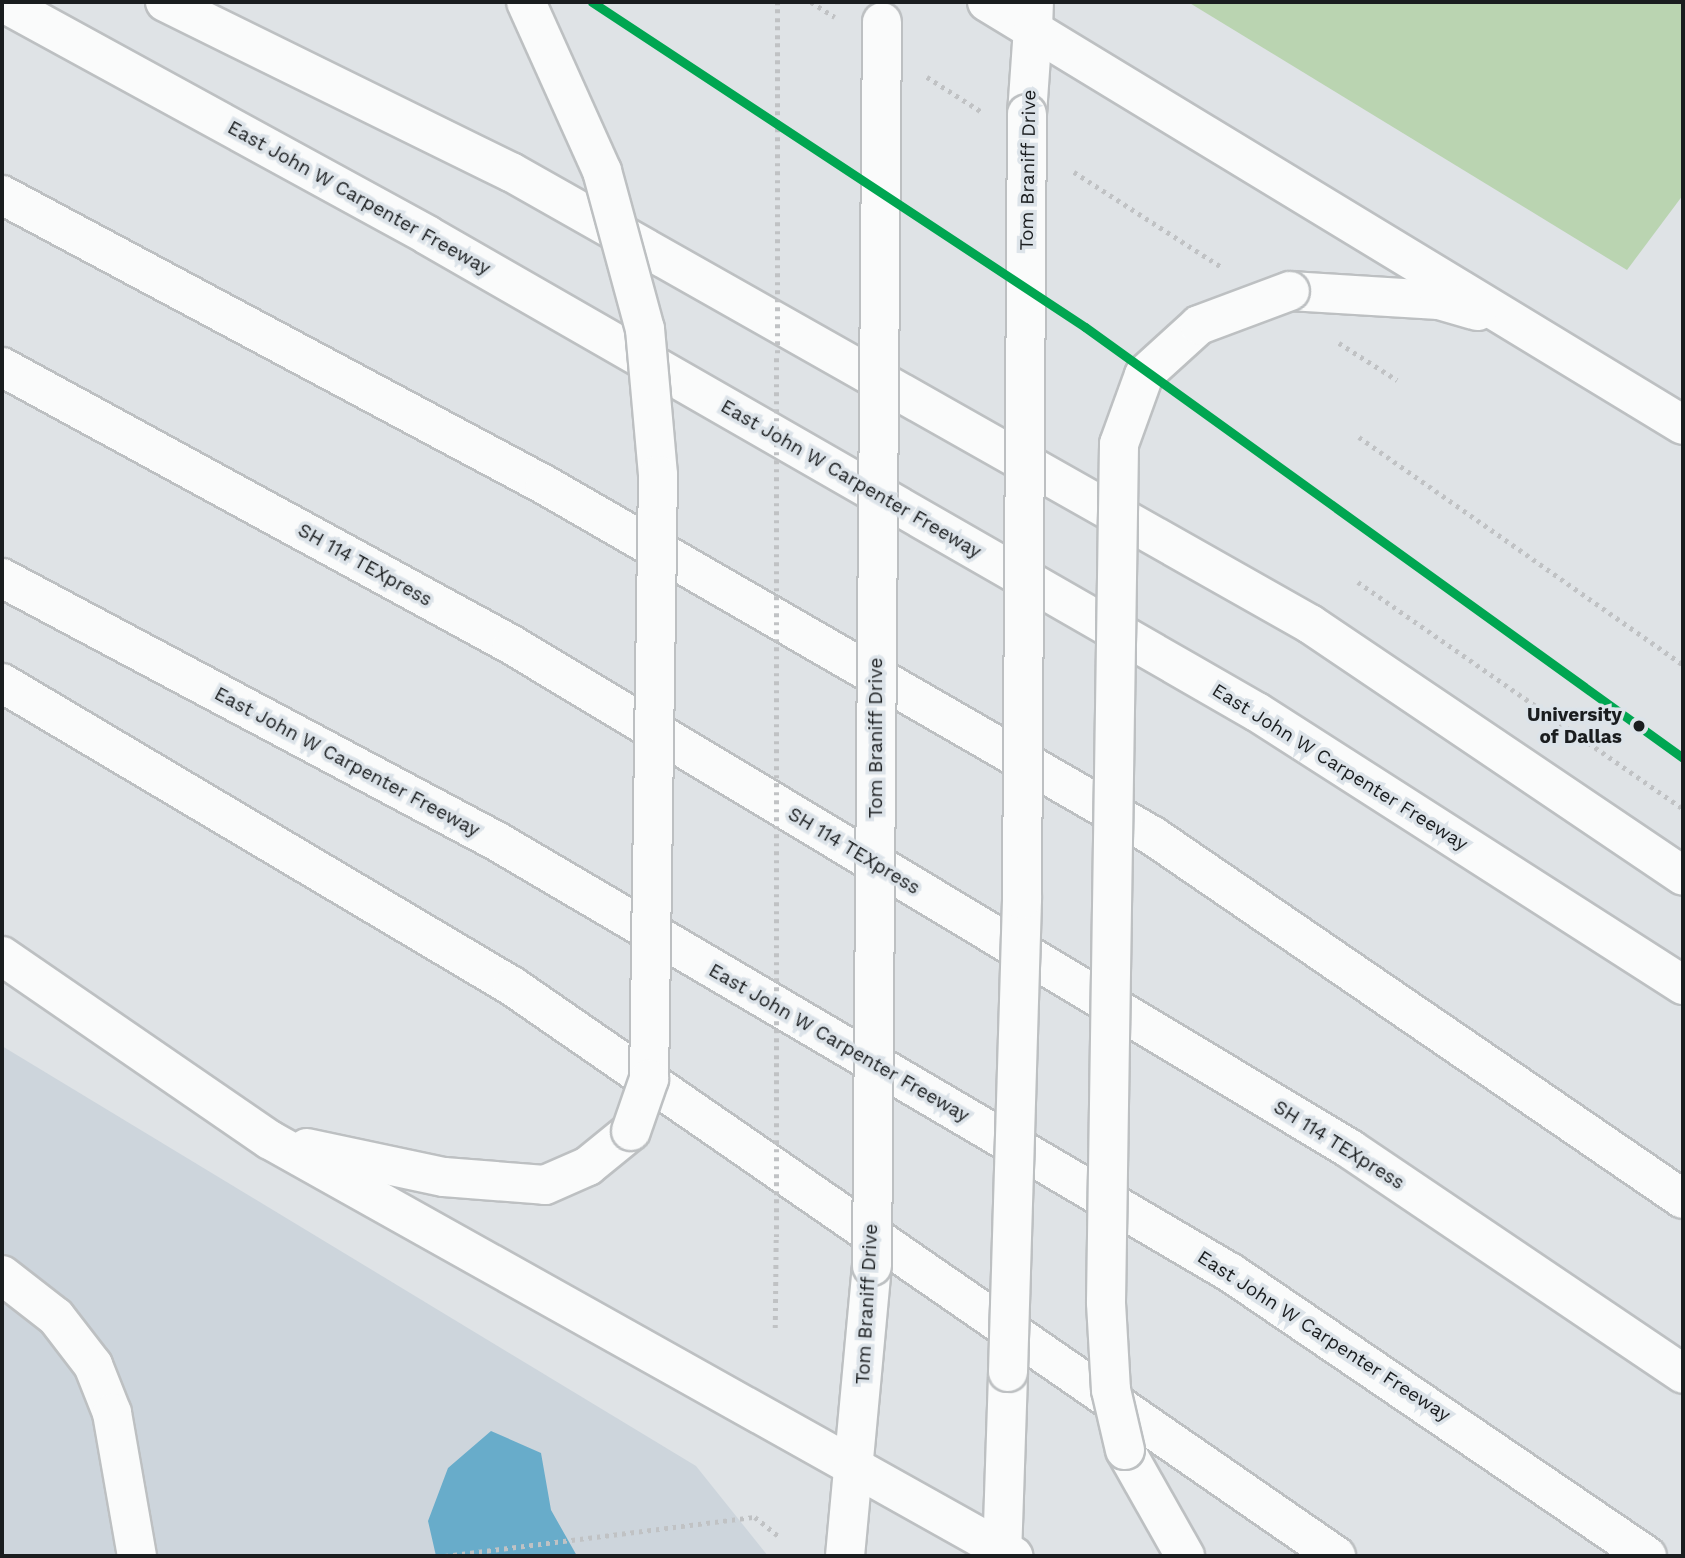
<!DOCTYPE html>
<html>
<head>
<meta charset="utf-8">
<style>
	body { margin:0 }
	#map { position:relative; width:1685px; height:1558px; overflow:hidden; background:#dfe3e6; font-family:"Work Sans",sans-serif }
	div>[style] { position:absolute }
	.built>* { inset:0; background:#cdd5dc }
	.green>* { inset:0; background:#bad4b1 }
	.water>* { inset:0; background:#68acca }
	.path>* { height:4.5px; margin-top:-2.25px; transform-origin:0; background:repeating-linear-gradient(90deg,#c0c2c4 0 3.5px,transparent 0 8.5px) }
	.roads { filter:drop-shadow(2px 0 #bdc0c2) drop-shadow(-2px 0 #bdc0c2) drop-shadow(0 2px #bdc0c2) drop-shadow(0 -2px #bdc0c2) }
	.minor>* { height:38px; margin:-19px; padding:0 19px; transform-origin:19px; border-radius:19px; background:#fafbfb }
	.major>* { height:38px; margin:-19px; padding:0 19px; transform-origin:19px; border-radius:19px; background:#fafbfb }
	.highway>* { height:38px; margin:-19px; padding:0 19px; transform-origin:19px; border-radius:19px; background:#fafbfb }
	.path-bridge>* { height:4.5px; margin-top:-2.25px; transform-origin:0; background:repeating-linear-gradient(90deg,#c0c2c4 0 3.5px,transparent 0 8.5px) }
	.bridges { filter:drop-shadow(2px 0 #bdc0c2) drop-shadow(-2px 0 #bdc0c2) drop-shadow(0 2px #bdc0c2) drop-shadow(0 -2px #bdc0c2) }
	.major-bridge>* { height:38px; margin:-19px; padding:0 19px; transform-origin:19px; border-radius:19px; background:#fafbfb }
	.rail-1>* { height:9px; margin:-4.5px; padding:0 4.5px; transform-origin:4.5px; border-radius:4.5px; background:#00a651 }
	.dots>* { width:19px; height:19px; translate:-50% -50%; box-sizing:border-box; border:4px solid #dce3e9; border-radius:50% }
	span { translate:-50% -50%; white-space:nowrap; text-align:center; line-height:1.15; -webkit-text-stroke:7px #dce3e9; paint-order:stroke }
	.street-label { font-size:19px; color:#1a1d1f }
	.stop-label { font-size:19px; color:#1a1d1f; font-weight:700 }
	.right { translate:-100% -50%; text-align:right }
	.frame { position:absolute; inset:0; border:4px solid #1a1d1f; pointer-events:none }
</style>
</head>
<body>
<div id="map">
	<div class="built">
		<i style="clip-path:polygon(2px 1046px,696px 1466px,768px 1556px,2px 1556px)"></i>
	</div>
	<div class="green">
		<i style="clip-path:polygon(1188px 2px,1683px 2px,1683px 195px,1627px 270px)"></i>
	</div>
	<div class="water">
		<i style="clip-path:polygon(491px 1431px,541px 1453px,551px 1510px,577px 1556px,436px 1556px,428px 1521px,448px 1468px)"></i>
	</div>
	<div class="path">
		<i style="left:811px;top:2px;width:28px;rotate:32deg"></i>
		<i style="left:927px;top:77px;width:65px;rotate:32.5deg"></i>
		<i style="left:1074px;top:172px;width:174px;rotate:32.8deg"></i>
		<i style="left:1339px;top:343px;width:69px;rotate:32.5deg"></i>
		<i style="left:1359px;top:437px;width:396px;rotate:35.1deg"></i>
		<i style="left:1358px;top:582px;width:396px;rotate:34.9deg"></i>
		<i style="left:775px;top:1328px;width:91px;rotate:-89.4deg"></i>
		<i style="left:445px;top:1556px;width:312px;rotate:-7.2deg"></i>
		<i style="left:755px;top:1517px;width:32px;rotate:39deg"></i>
	</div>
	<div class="roads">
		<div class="minor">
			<i style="left:1033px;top:29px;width:27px;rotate:-88deg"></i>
			<i style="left:2px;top:1275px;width:68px;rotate:37.9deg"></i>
			<i style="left:56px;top:1317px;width:61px;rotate:52.4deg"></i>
			<i style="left:93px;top:1365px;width:52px;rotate:68.4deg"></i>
			<i style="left:112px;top:1413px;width:145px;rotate:80.1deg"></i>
		</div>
		<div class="major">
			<i style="left:987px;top:2px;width:814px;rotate:31.29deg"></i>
			<i style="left:1027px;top:114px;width:85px;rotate:-86deg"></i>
			<i style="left:1290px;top:291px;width:149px;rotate:3.5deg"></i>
			<i style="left:1439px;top:300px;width:40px;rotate:16deg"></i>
			<i style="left:2px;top:956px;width:325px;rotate:34.5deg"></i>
			<i style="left:270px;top:1140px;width:852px;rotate:29.24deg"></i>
			<i style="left:307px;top:1148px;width:140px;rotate:12deg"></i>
			<i style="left:444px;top:1177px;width:101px;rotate:4.5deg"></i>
			<i style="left:545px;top:1185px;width:47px;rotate:-23.8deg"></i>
			<i style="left:588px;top:1166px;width:55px;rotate:-39.1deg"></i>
			<i style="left:1125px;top:1450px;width:122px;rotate:60.5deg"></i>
			<i style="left:845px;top:1556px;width:291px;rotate:-84.7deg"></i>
			<i style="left:1002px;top:1556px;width:184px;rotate:-88.1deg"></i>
		</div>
		<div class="highway">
			<i style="left:2px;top:2px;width:485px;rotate:28.7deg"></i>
			<i style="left:427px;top:235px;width:957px;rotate:29.89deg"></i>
			<i style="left:1257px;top:712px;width:506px;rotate:32.65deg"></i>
			<i style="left:165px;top:2px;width:386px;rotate:26.2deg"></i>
			<i style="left:511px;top:172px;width:918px;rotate:29.5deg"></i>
			<i style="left:1310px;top:624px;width:450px;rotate:34deg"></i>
			<i style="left:2px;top:195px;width:616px;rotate:28.11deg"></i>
			<i style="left:545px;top:485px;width:702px;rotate:30deg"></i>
			<i style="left:1153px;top:836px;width:642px;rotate:34.41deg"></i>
			<i style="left:2px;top:367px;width:581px;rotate:28.59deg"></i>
			<i style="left:512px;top:645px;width:978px;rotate:31.02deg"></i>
			<i style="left:1350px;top:1149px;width:402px;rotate:34deg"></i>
			<i style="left:2px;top:578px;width:562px;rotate:28.02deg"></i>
			<i style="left:498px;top:842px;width:850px;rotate:30.46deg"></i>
			<i style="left:1231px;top:1273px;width:503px;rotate:34.23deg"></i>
			<i style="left:2px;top:683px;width:593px;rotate:30.72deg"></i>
			<i style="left:512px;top:986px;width:1002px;rotate:34.67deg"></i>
		</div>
	</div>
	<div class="path-bridge">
		<i style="left:776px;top:1237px;width:1235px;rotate:-89.95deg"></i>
	</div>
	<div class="bridges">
		<div class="major-bridge">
			<i style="left:526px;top:2px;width:185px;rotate:65.8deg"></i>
			<i style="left:602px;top:171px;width:164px;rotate:74.8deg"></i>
			<i style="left:645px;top:329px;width:147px;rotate:84.9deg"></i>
			<i style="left:658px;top:475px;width:604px;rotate:90.85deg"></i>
			<i style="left:649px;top:1079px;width:55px;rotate:109.1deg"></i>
			<i style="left:872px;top:1266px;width:1244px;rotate:-89.54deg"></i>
			<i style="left:1008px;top:1372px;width:473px;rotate:-88.3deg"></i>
			<i style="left:1022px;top:899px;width:785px;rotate:-89.64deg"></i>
			<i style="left:1125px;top:1450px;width:62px;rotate:-103.1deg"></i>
			<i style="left:1111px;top:1390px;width:88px;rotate:-93.3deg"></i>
			<i style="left:1106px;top:1302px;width:858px;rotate:-89.13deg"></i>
			<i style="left:1119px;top:444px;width:73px;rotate:-70.1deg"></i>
			<i style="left:1144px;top:375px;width:74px;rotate:-42.3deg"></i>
			<i style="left:1199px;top:325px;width:97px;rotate:-20.5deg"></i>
		</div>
	</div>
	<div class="rail-1">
		<i style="left:592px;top:2px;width:590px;rotate:33.39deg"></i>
		<i style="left:1085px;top:327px;width:737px;rotate:35.78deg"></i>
	</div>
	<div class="dots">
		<i style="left:1639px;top:726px;background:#1a1d1f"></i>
	</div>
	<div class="street-label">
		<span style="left:1028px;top:170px;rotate:-89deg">Tom Braniff Drive</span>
		<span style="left:359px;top:198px;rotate:29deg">East John W Carpenter Freeway</span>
		<span style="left:851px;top:479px;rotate:30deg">East John W Carpenter Freeway</span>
		<span style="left:365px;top:565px;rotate:29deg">SH 114 TEXpress</span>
		<span style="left:876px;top:738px;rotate:-90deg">Tom Braniff Drive</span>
		<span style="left:347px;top:762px;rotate:28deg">East John W Carpenter Freeway</span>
		<span style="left:1340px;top:767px;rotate:32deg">East John W Carpenter Freeway</span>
		<span style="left:854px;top:851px;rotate:31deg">SH 114 TEXpress</span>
		<span style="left:839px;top:1043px;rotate:30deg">East John W Carpenter Freeway</span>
		<span style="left:1339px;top:1145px;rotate:32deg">SH 114 TEXpress</span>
		<span style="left:867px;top:1304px;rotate:-87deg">Tom Braniff Drive</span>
		<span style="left:1324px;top:1336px;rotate:33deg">East John W Carpenter Freeway</span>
	</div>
	<div class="stop-label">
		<span class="right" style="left:1622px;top:726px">University<br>of Dallas</span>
	</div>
	<div class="frame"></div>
</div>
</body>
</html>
